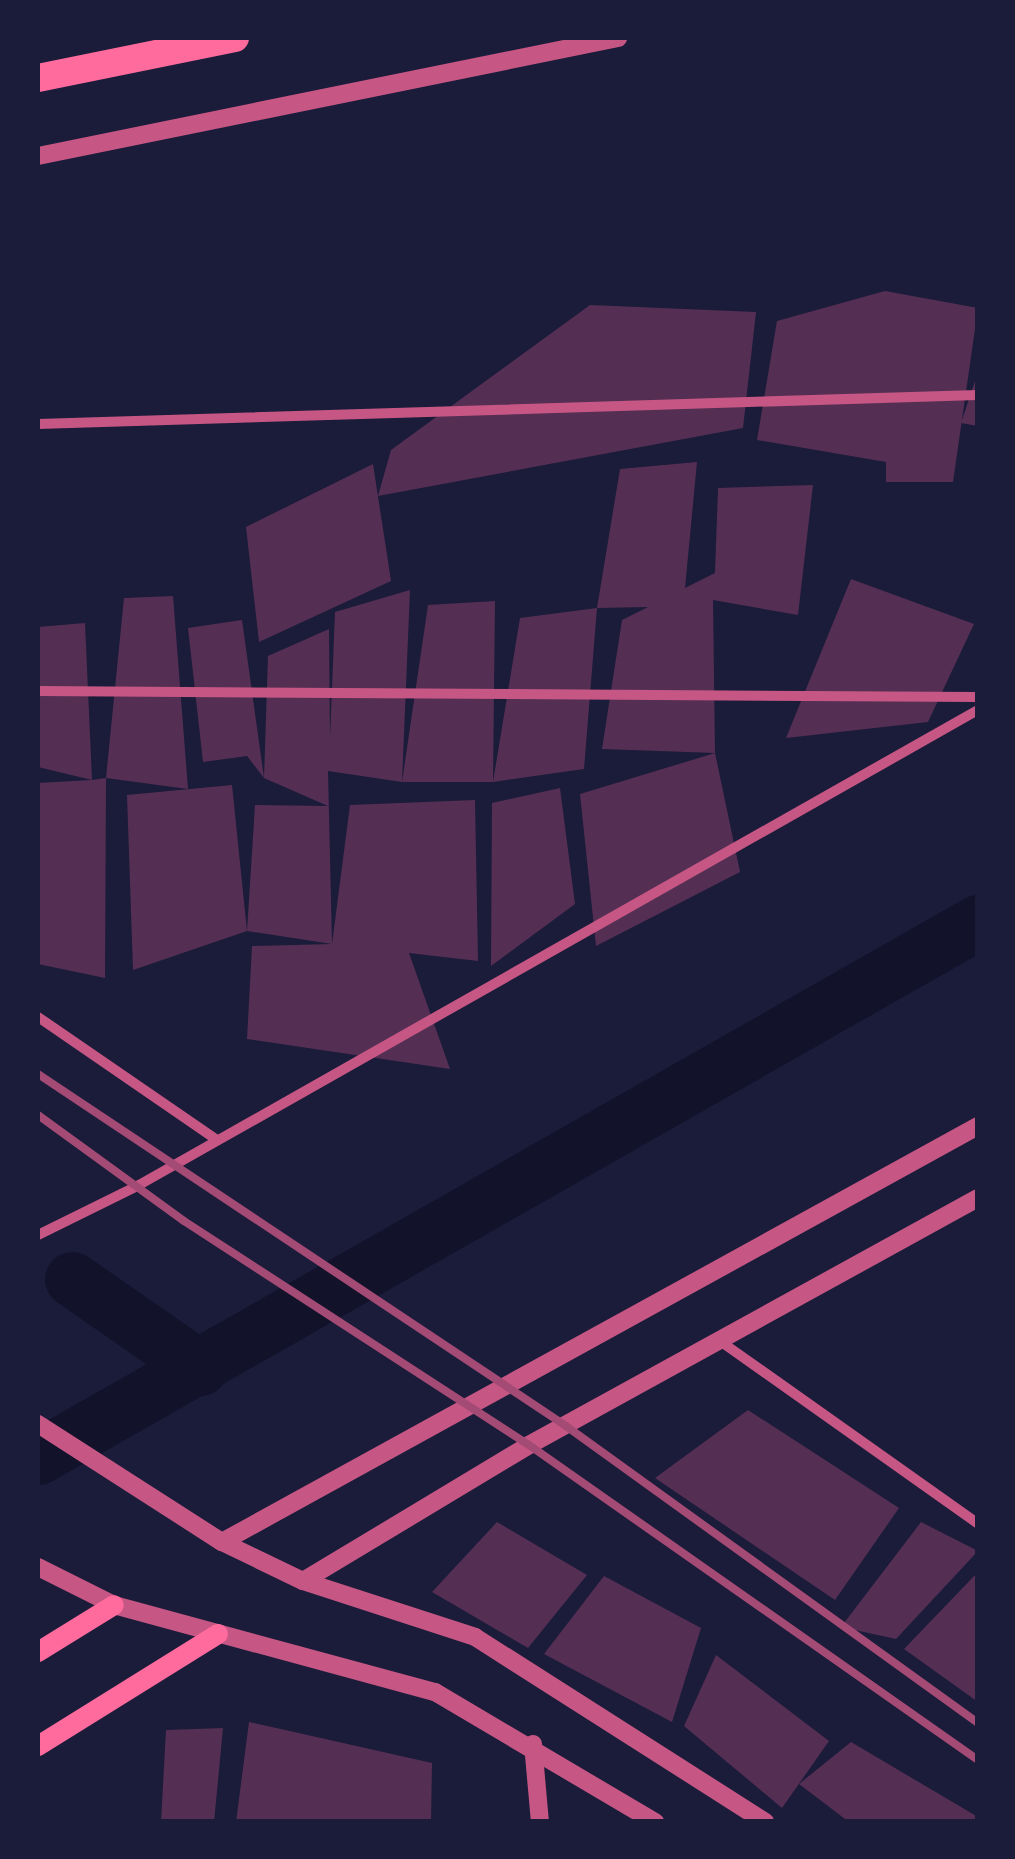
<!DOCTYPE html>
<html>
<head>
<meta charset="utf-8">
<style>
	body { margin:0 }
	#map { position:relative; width:1015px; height:1859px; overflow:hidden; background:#1b1b3a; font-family:Poppins,sans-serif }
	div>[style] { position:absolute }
	.canal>* { height:55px; margin:-27.5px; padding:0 27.5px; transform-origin:27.5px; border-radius:27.5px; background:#12122b }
	.building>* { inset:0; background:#542f53 }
	.minor>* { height:10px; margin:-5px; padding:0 5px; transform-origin:5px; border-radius:5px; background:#c65784 }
	.tertiary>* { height:18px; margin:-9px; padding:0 9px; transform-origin:9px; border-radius:9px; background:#c65784 }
	.secondary>* { height:20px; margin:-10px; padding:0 10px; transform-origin:10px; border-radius:10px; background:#ff6b9d }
	.trunk>* { height:28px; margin:-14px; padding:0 14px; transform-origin:14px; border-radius:14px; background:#ff6b9d }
	.rail>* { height:8px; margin:-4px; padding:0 4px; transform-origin:4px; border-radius:4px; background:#a44b75 }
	span { translate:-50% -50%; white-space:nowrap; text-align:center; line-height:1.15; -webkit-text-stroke:8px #1b1b3a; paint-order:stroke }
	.frame { position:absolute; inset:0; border:40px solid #1b1b3a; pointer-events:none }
</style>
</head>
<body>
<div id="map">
	<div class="canal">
		<i style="left:72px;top:1279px;width:156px;rotate:34.8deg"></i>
		<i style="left:38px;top:1457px;width:1082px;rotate:-29.65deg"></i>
	</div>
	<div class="building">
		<i style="clip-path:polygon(885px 291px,978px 308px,953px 482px,886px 482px,886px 462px,757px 440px,777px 321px)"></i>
		<i style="clip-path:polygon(590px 305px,756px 312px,743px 428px,378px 496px,391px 450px)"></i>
		<i style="clip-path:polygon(977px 375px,978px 375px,978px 426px,961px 423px)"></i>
		<i style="clip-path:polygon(697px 462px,685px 588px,715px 573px,718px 488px,813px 485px,798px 615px,713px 600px,715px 753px,602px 749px,622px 620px,648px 607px,597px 608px,620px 469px)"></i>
		<i style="clip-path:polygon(373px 464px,391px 581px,259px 642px,246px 527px)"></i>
		<i style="clip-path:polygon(851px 579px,974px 624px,928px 722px,786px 738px)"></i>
		<i style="clip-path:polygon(410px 590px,402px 782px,328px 771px,332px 944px,350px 805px,475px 800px,478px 961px,409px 953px,450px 1069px,247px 1039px,252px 946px,332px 944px,247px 931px,133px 970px,127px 795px,232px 785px,247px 931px,255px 805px,328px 806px,264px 778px,268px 656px,329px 629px,330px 738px,335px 612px)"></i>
		<i style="clip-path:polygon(173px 596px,188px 789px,106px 778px,124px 598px)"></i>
		<i style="clip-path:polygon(495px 601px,493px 782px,520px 618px,597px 608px,584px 769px,493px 782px,402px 782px,428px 605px)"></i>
		<i style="clip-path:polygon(242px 620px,264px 778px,247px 756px,203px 762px,188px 628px)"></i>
		<i style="clip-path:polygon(85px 623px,92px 780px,106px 778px,105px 978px,38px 964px,38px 783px,92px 780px,38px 767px,38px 627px)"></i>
		<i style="clip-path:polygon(715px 753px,740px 872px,596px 946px,580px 794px)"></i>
		<i style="clip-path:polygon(560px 788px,575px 904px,491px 966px,492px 803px)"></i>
		<i style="clip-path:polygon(748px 1410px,899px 1508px,835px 1600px,655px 1478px)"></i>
		<i style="clip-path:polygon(497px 1522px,587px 1575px,528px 1648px,432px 1592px)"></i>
		<i style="clip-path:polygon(921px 1522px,978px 1551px,896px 1639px,841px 1627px)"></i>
		<i style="clip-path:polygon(978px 1572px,978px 1702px,904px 1649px)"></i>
		<i style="clip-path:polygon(604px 1576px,701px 1628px,672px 1722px,544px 1654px)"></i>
		<i style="clip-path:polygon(716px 1655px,829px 1741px,782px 1808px,684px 1726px)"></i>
		<i style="clip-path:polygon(249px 1722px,432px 1763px,431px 1822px,236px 1822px)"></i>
		<i style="clip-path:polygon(223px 1728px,214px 1822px,161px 1822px,166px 1730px)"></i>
		<i style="clip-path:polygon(851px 1742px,978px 1817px,978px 1822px,849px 1822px,799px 1784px)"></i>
	</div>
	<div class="minor">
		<i style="left:38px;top:424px;width:940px;rotate:-1.77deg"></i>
		<i style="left:38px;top:691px;width:940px;rotate:0.37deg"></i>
		<i style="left:38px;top:1017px;width:217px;rotate:34.5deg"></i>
		<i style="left:38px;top:1235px;width:113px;rotate:-26.3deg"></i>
		<i style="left:139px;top:1185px;width:964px;rotate:-29.52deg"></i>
		<i style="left:720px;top:1341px;width:316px;rotate:35.3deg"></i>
	</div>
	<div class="tertiary">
		<i style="left:38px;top:156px;width:592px;rotate:-11.5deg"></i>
		<i style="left:38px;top:1424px;width:219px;rotate:32.7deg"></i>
		<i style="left:222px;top:1542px;width:90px;rotate:25.7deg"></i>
		<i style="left:303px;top:1581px;width:181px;rotate:18deg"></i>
		<i style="left:475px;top:1637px;width:344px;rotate:32.5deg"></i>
		<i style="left:222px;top:1542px;width:863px;rotate:-28.82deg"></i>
		<i style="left:38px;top:1567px;width:85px;rotate:26.6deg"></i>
		<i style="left:114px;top:1605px;width:333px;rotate:15.2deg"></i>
		<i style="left:435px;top:1692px;width:256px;rotate:30.6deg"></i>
		<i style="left:303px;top:1581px;width:264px;rotate:-31deg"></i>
		<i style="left:529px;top:1445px;width:512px;rotate:-28.82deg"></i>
		<i style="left:533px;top:1744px;width:78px;rotate:84.9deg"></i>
	</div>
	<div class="secondary">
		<i style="left:38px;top:1652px;width:89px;rotate:-31.7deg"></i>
		<i style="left:38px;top:1746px;width:212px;rotate:-31.9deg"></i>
	</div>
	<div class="trunk">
		<i style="left:38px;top:78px;width:201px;rotate:-11.5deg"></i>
	</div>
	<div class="rail">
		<i style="left:38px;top:1074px;width:635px;rotate:33.69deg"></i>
		<i style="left:566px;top:1426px;width:508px;rotate:35.79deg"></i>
		<i style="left:38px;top:1115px;width:180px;rotate:36deg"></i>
		<i style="left:184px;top:1221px;width:411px;rotate:33deg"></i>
		<i style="left:529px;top:1445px;width:548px;rotate:35.05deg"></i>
	</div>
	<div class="frame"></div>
</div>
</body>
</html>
